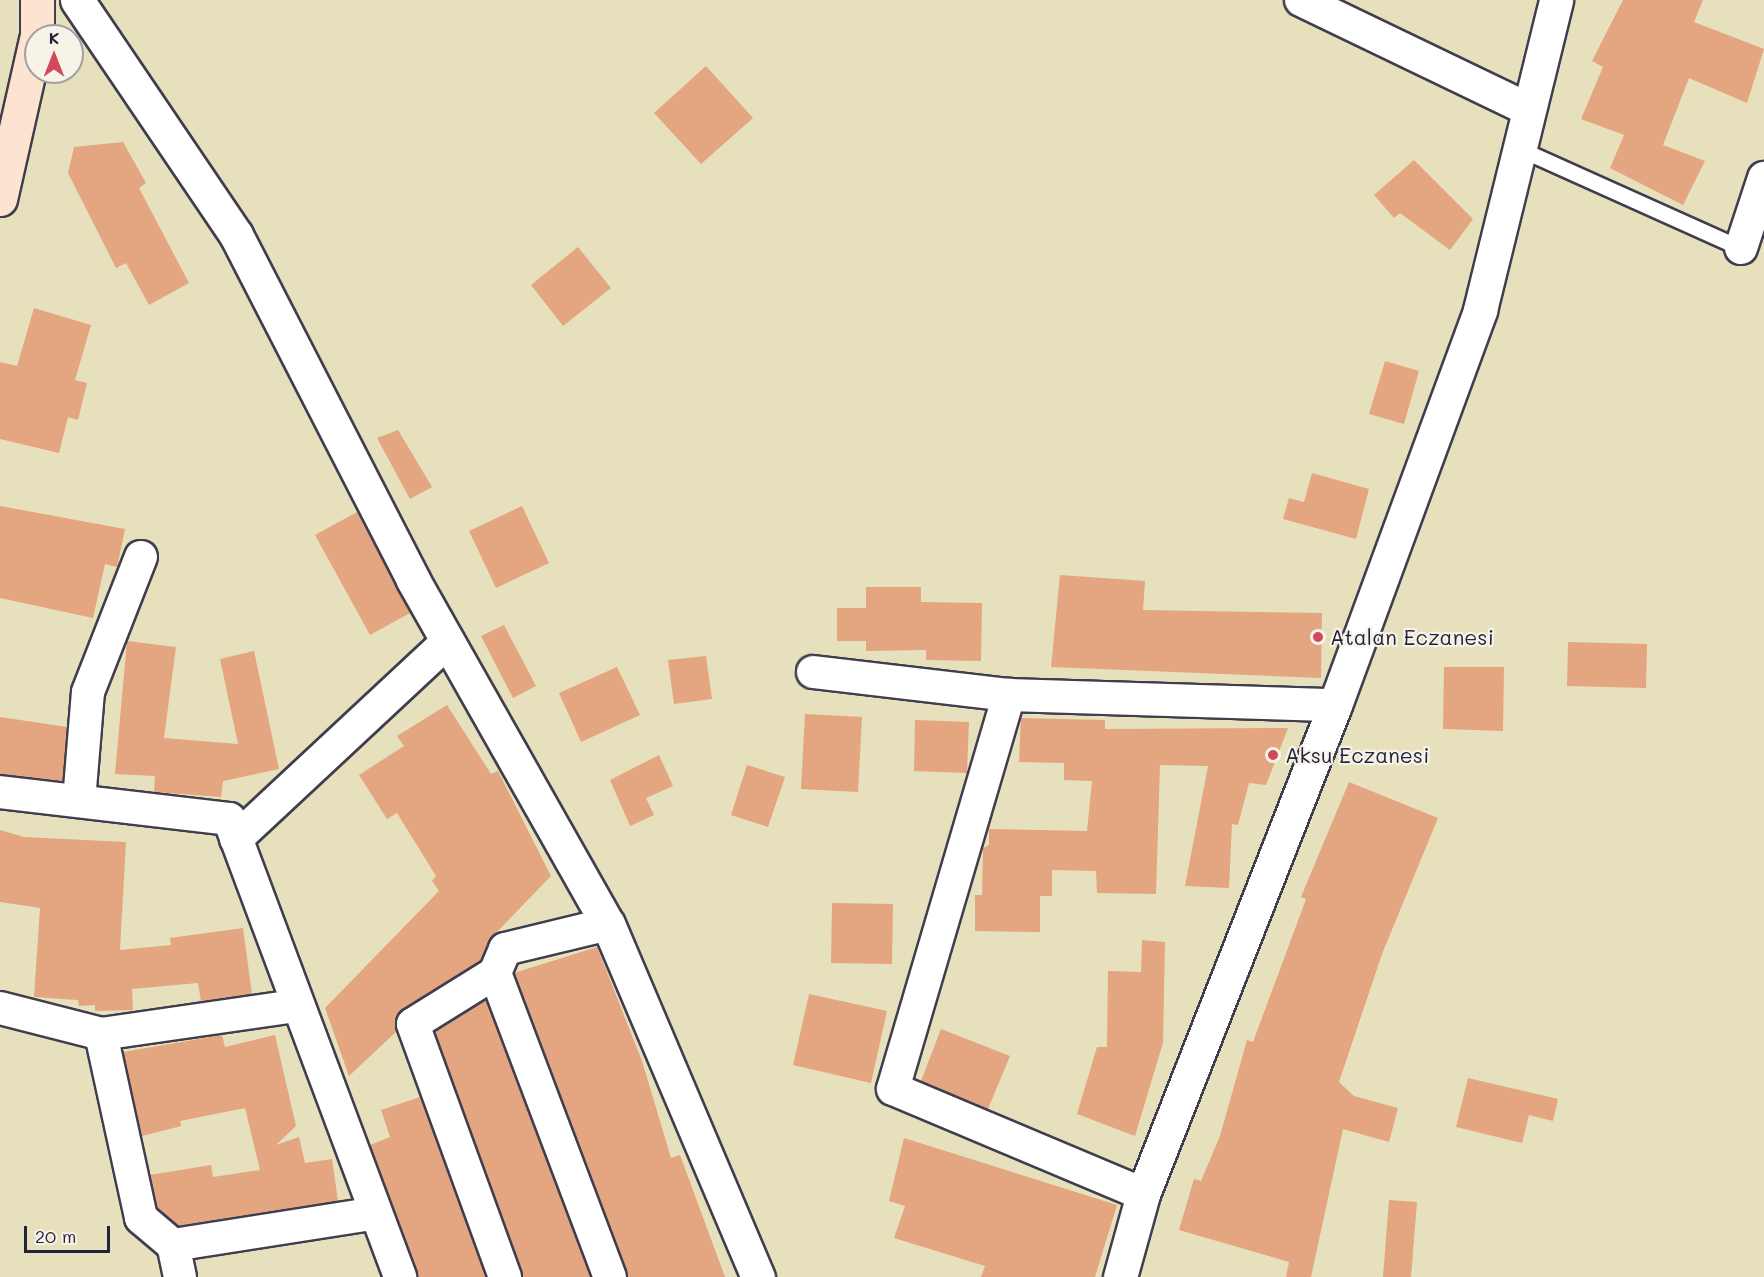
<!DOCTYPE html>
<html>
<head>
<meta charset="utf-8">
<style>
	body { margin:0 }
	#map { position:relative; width:1764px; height:1277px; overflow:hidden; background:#e7e0bc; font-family:Mali,sans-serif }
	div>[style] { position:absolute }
	.building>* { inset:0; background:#e4a581 }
	.roads { filter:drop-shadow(2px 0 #403e4e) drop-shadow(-2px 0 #403e4e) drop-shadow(0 2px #403e4e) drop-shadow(0 -2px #403e4e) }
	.service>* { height:15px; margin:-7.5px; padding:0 7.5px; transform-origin:7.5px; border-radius:7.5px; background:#fff }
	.minor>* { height:32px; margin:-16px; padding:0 16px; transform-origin:16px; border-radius:16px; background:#fff }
	.tertiary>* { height:33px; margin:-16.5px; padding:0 16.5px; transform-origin:16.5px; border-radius:16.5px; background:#fff }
	.secondary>* { height:33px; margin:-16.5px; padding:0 16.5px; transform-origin:16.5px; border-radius:16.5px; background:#fde4d0 }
	.dots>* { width:16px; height:16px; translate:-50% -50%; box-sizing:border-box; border:3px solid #f7f3e8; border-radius:50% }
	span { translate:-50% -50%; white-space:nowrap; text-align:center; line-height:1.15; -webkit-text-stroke:4.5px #f7f3e8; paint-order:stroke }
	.poi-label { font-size:21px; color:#22223b }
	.left { translate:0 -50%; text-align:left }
	.north { position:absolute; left:24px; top:24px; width:60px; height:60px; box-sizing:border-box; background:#f7f3e8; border:2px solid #a29fa3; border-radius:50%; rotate:0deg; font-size:16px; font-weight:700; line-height:24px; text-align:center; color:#22223b }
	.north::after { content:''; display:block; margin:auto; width:21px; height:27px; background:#d1495b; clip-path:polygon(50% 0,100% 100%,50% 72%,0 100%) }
	.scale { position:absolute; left:24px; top:1226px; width:86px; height:27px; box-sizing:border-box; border:3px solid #22223b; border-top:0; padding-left:8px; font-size:18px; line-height:21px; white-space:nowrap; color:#22223b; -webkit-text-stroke:4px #f7f3e8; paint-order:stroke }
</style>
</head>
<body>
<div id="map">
	<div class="building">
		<i style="clip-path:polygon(1623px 0,1703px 0,1694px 22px,1764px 49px,1747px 103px,1689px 78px,1663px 145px,1705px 161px,1683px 205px,1610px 168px,1624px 135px,1581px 119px,1603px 67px,1592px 61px)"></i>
		<i style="clip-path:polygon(706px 66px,753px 118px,701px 164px,654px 113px)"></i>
		<i style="clip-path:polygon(123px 142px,146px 183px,139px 188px,189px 283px,149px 305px,126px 263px,116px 268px,68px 173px,74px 147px)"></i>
		<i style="clip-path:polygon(1414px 160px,1473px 219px,1450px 250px,1400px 213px,1394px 218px,1374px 195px)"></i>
		<i style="clip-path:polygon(578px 247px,611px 288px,563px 326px,531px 285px)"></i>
		<i style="clip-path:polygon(34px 308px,91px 325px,75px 380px,87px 383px,78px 420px,68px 417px,59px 453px,0 439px,0 362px,17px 366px)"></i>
		<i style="clip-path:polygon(1385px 361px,1419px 371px,1404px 424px,1369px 414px)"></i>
		<i style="clip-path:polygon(398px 430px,432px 487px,410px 499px,377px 438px)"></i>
		<i style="clip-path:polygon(1312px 473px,1369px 489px,1356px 539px,1283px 519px,1289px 498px,1304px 502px)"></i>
		<i style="clip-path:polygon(0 506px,125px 529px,117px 567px,105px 564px,93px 618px,0 598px)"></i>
		<i style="clip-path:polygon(522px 506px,549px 563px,496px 588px,469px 531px)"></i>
		<i style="clip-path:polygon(357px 512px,410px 613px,370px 635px,315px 535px)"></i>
		<i style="clip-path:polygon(1060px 575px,1145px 581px,1143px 610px,1322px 613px,1321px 678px,1051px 667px)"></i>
		<i style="clip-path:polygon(866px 587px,921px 587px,921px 602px,982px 603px,981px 661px,926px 660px,926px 650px,866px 651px,866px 641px,837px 641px,837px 608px,866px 608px)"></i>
		<i style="clip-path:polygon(504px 625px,536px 686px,513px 698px,481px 636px)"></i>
		<i style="clip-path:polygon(127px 641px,176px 647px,164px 738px,238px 744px,220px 659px,254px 651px,279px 769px,223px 781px,221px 797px,154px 792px,155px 776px,115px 774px)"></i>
		<i style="clip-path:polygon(1568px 642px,1647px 644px,1646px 688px,1567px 686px)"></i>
		<i style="clip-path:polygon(706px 656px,712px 699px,674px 704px,668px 660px)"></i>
		<i style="clip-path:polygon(617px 667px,640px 715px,581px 742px,559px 693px)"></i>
		<i style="clip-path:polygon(1444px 667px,1504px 667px,1503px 731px,1443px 729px)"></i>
		<i style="clip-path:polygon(447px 705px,491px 774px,498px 771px,551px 876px,493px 936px,481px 961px,403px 1009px,397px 1031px,349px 1076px,325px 1008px,439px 891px,432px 881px,436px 876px,397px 813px,387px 819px,359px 775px,404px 746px,397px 736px)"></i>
		<i style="clip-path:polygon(805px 714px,862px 717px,858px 792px,801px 789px)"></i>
		<i style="clip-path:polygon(0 717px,67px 727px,63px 781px,0 774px)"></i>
		<i style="clip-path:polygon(1021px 718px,1105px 720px,1105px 729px,1288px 728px,1266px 785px,1249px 783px,1238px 825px,1232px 824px,1229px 888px,1185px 886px,1208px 766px,1160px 765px,1156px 894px,1097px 893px,1096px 871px,1052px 870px,1052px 896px,1040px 896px,1040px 932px,975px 931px,975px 895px,982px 895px,983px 848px,989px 845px,989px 829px,1087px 831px,1092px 781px,1064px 780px,1064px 763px,1019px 762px)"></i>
		<i style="clip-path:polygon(915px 720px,969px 722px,967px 773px,914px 771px)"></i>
		<i style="clip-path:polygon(659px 755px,673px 786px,646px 798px,654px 815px,630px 826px,610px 780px)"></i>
		<i style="clip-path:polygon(747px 765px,785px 777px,768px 827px,731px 815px)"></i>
		<i style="clip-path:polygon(1349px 782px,1438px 818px,1382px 954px,1339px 1082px,1354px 1096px,1398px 1108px,1389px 1142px,1343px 1129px,1311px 1277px,1286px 1277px,1289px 1262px,1179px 1230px,1194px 1179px,1201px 1181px,1220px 1136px,1247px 1040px,1253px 1042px,1306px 899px,1301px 897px)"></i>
		<i style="clip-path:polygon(0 830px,24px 837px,126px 842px,120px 950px,171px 945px,170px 938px,243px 928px,252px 994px,201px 1001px,198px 983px,132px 989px,133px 1010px,95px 1011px,95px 1005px,79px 1006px,78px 1000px,34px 997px,40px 908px,0 902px)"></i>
		<i style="clip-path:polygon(832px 903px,893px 904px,892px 964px,831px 963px)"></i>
		<i style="clip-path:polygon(1142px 940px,1165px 942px,1163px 1043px,1135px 1136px,1077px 1114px,1097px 1047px,1107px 1047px,1108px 971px,1141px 972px)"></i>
		<i style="clip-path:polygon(597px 947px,642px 1061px,671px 1158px,680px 1155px,725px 1277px,628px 1277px,514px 973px)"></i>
		<i style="clip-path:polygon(809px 994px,887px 1011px,871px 1083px,793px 1065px)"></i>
		<i style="clip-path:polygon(486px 1000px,591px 1277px,523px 1277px,435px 1032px)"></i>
		<i style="clip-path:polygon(941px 1029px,1010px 1056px,988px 1109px,921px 1081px)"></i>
		<i style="clip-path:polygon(222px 1035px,225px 1047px,275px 1035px,296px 1126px,276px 1145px,299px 1137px,305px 1163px,332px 1159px,338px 1201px,178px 1226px,157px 1208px,150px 1175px,211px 1165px,213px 1177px,260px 1170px,245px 1108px,180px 1121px,181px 1126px,142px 1136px,123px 1052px)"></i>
		<i style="clip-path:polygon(1468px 1078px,1558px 1099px,1553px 1121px,1529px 1115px,1522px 1143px,1456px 1127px)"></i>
		<i style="clip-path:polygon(420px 1097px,486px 1277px,418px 1277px,370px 1145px,390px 1137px,381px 1110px)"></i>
		<i style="clip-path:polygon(904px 1138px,1117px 1205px,1095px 1277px,981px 1277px,985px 1266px,894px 1238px,905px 1206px,889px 1201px)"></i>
		<i style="clip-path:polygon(1389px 1200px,1417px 1202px,1411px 1277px,1383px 1277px)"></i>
	</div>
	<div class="roads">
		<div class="service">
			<i style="left:1518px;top:148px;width:244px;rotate:24.2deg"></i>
		</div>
		<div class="minor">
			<i style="left:1301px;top:0;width:251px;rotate:25.7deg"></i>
			<i style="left:1741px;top:248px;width:74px;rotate:-71.8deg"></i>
			<i style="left:813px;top:672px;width:197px;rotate:6.7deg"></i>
			<i style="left:0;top:792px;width:231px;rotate:6.7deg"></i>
			<i style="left:229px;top:819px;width:489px;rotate:69.5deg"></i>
			<i style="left:79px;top:801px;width:109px;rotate:-85.3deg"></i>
			<i style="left:88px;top:692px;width:145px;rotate:-68.6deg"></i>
			<i style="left:236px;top:839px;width:290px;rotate:-43deg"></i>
			<i style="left:495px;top:973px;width:26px;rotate:-67deg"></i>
			<i style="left:505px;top:949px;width:106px;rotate:-13.6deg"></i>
			<i style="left:0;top:1008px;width:104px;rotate:14.4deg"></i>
			<i style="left:101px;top:1034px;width:197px;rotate:-8.2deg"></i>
			<i style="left:101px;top:1034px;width:188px;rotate:77.7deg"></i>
			<i style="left:141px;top:1218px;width:42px;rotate:40.2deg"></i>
			<i style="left:1143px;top:1194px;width:271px;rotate:-157.2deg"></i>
			<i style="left:893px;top:1089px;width:411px;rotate:-73.6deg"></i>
			<i style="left:1009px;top:695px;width:326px;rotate:1.8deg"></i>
			<i style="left:180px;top:1277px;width:33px;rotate:-102deg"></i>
			<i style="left:173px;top:1245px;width:201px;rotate:-8.9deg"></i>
			<i style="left:505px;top:1277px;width:269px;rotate:-110deg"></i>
			<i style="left:413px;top:1024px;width:97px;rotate:-31.9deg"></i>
			<i style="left:495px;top:973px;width:325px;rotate:69.3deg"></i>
		</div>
		<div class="tertiary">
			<i style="left:77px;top:0;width:284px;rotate:55.9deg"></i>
			<i style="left:236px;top:235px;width:388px;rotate:62.8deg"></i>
			<i style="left:413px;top:580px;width:395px;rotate:60.5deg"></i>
			<i style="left:608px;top:924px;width:384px;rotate:67deg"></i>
			<i style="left:1120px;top:1277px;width:86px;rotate:-74.5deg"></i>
			<i style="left:1143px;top:1194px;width:525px;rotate:-68.56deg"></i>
			<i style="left:1335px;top:705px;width:421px;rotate:-69.8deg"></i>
			<i style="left:1480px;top:310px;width:319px;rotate:-76.2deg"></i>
		</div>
		<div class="secondary">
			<i style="left:37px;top:36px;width:36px;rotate:-90deg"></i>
			<i style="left:0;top:199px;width:164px;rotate:-77.3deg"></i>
		</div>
	</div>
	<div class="dots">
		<i style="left:1318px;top:637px;background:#d1495b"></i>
		<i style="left:1273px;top:755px;background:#d1495b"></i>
	</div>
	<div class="poi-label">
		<span class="left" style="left:1330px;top:637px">Atalan Eczanesi</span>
		<span class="left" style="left:1285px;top:755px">Aksu Eczanesi</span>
	</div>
	<div class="north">K</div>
	<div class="scale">20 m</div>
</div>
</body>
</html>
